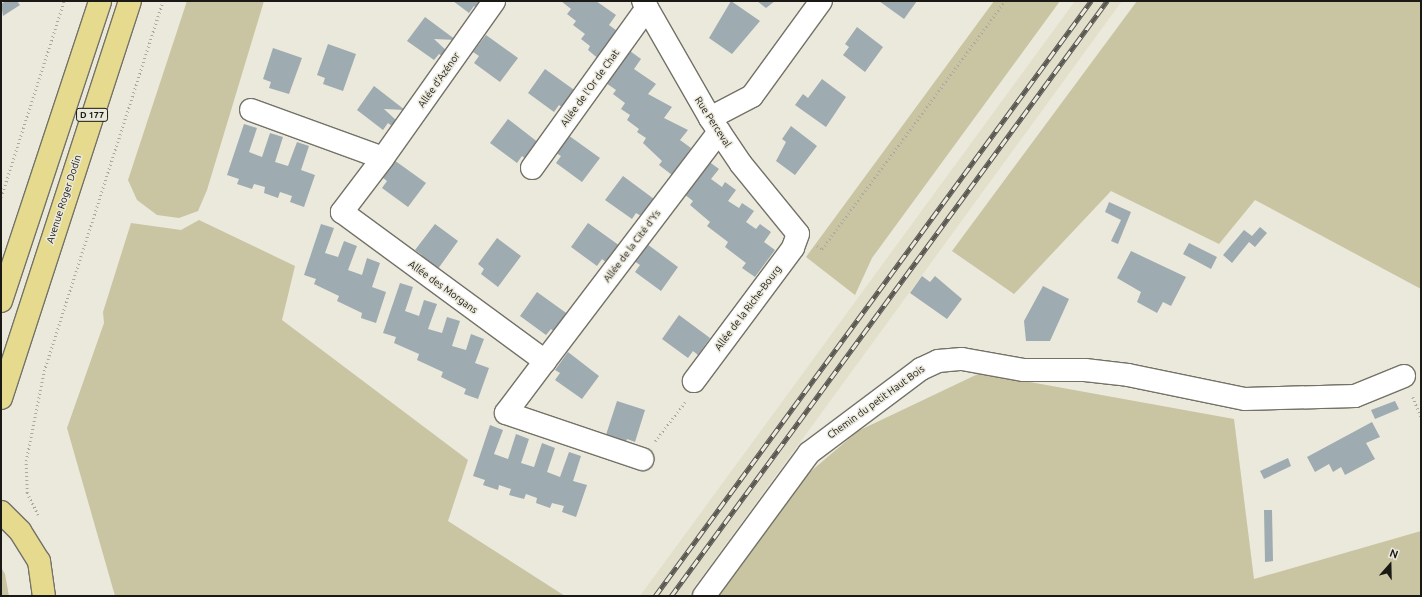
<!DOCTYPE html>
<html>
<head>
<meta charset="utf-8">
<style>
	body { margin:0 }
	#map { position:relative; width:1422px; height:597px; overflow:hidden; background:#ebe9dc; font-family:Ubuntu,sans-serif }
	div>[style] { position:absolute }
	.built>* { inset:0; background:#e2dfcb }
	.green>* { inset:0; background:#c9c4a2 }
	.building>* { inset:0; background:#9eabb1 }
	.path>* { height:2.5px; margin-top:-1.25px; transform-origin:0; background:repeating-linear-gradient(90deg,#aba99f 0 1px,transparent 0 4px) }
	.roads { filter:drop-shadow(1px 0 #747267) drop-shadow(-1px 0 #747267) drop-shadow(0 1px #747267) drop-shadow(0 -1px #747267) }
	.minor>* { height:22px; margin:-11px; padding:0 11px; transform-origin:11px; border-radius:11px; background:#fff }
	.primary>* { height:22px; margin:-11px; padding:0 11px; transform-origin:11px; border-radius:11px; background:#e6da8f }
	.rail>* { height:4.5px; margin-top:-2.25px; transform-origin:0; background:repeating-linear-gradient(90deg,#ebe9dc 0 9px,#595751 0 18px); box-sizing:border-box; border-block:1px solid #595751 }
	span { translate:-50% -50%; white-space:nowrap; text-align:center; line-height:1.15; -webkit-text-stroke:3px #ebe9dc; paint-order:stroke }
	.shield-label span { padding:1px 3px; background:#ebe9dc; border:1px solid; border-radius:3px; -webkit-text-stroke-width:0 }
	.shield-label { font-size:9px; color:#1a1915; font-weight:700 }
	.street-label { font-size:10px; color:#1a1915 }
	.frame { position:absolute; inset:0; border:2px solid #1a1915; pointer-events:none }
	.north { position:absolute; left:1370px; top:545px; width:40px; height:40px; -webkit-text-stroke:3px #ebe9dc; paint-order:stroke; rotate:20deg; font-size:11px; font-weight:700; line-height:16px; text-align:center; color:#1a1915 }
	.north::after { content:''; display:block; margin:auto; width:14px; height:18px; background:#1a1915; clip-path:polygon(50% 0,100% 100%,50% 72%,0 100%) }
</style>
</head>
<body>
<div id="map">
	<div class="built">
		<i style="clip-path:polygon(1075px 1px,1122px 1px,688px 596px,640px 596px)"></i>
	</div>
	<div class="green">
		<i style="clip-path:polygon(187px 1px,264px 1px,207px 190px,198px 211px,179px 218px,157px 215px,137px 200px,128px 180px)"></i>
		<i style="clip-path:polygon(994px 1px,1060px 1px,872px 258px,855px 295px,806px 257px)"></i>
		<i style="clip-path:polygon(1137px 1px,1421px 1px,1421px 289px,1255px 200px,1219px 244px,1111px 191px,1014px 294px,952px 251px)"></i>
		<i style="clip-path:polygon(199px 220px,295px 266px,282px 320px,468px 460px,448px 521px,565px 596px,115px 596px,67px 428px,104px 323px,103px 312px,131px 223px,181px 230px)"></i>
		<i style="clip-path:polygon(980px 373px,1234px 419px,1254px 579px,1421px 531px,1421px 596px,719px 596px,803px 478px,858px 431px)"></i>
		<i style="clip-path:polygon(1px 567px,5px 574px,9px 596px,1px 596px)"></i>
	</div>
	<div class="building">
		<i style="clip-path:polygon(6px 1px,17px 1px,20px 5px,3px 16px,1px 4px)"></i>
		<i style="clip-path:polygon(453px 1px,480px 1px,483px 4px,479px 10px,474px 6px,469px 13px)"></i>
		<i style="clip-path:polygon(561px 1px,596px 1px,616px 15px,609px 25px,620px 33px,600px 60px,588px 50px,590px 46px,581px 39px,585px 34px,573px 25px,576px 21px,567px 14px,571px 9px)"></i>
		<i style="clip-path:polygon(731px 1px,760px 21px,732px 54px,709px 38px)"></i>
		<i style="clip-path:polygon(757px 1px,775px 1px,766px 8px)"></i>
		<i style="clip-path:polygon(879px 1px,917px 1px,904px 19px)"></i>
		<i style="clip-path:polygon(425px 17px,456px 40px,434px 39px,448px 52px,444px 57px,439px 54px,434px 60px,407px 41px)"></i>
		<i style="clip-path:polygon(857px 27px,883px 47px,865px 72px,843px 55px,849px 47px,845px 44px)"></i>
		<i style="clip-path:polygon(486px 35px,518px 58px,500px 82px,474px 63px,479px 56px,473px 52px)"></i>
		<i style="clip-path:polygon(328px 44px,356px 54px,343px 91px,323px 84px,325px 78px,317px 75px)"></i>
		<i style="clip-path:polygon(273px 48px,302px 58px,289px 94px,269px 88px,271px 82px,263px 79px)"></i>
		<i style="clip-path:polygon(630px 51px,641px 59px,634px 69px,656px 84px,648px 94px,672px 107px,664px 118px,688px 130px,680px 140px,691px 148px,672px 175px,659px 165px,662px 161px,643px 143px,646px 138px,637px 132px,639px 129px,627px 120px,630px 115px,621px 109px,625px 103px,613px 94px,616px 90px,606px 83px)"></i>
		<i style="clip-path:polygon(545px 69px,577px 92px,564px 109px,559px 105px,554px 112px,528px 93px)"></i>
		<i style="clip-path:polygon(822px 79px,846px 97px,826px 127px,795px 105px,803px 94px,808px 98px)"></i>
		<i style="clip-path:polygon(374px 86px,405px 110px,384px 109px,397px 121px,393px 127px,388px 123px,383px 130px,357px 110px)"></i>
		<i style="clip-path:polygon(508px 119px,539px 143px,527px 160px,522px 156px,517px 163px,490px 143px)"></i>
		<i style="clip-path:polygon(244px 124px,257px 128px,249px 152px,262px 157px,270px 133px,283px 137px,275px 162px,288px 166px,297px 142px,309px 146px,301px 170px,315px 175px,304px 207px,290px 202px,292px 196px,280px 192px,278px 198px,264px 193px,265px 187px,254px 184px,252px 189px,237px 184px,239px 179px,227px 175px)"></i>
		<i style="clip-path:polygon(791px 126px,817px 146px,795px 175px,776px 161px,786px 142px,782px 139px)"></i>
		<i style="clip-path:polygon(568px 135px,600px 158px,582px 182px,556px 163px,561px 156px,556px 153px)"></i>
		<i style="clip-path:polygon(394px 160px,426px 183px,408px 207px,382px 188px,387px 181px,382px 177px)"></i>
		<i style="clip-path:polygon(708px 161px,719px 169px,711px 179px,722px 187px,725px 182px,736px 190px,728px 201px,739px 208px,742px 203px,754px 211px,746px 222px,756px 229px,760px 224px,771px 232px,764px 242px,775px 250px,755px 277px,742px 268px,746px 263px,725px 247px,728px 242px,707px 226px,710px 222px,690px 205px,693px 201px,684px 194px)"></i>
		<i style="clip-path:polygon(623px 176px,654px 199px,641px 216px,636px 213px,632px 219px,605px 200px)"></i>
		<i style="clip-path:polygon(1109px 202px,1131px 212px,1118px 244px,1111px 241px,1121px 220px,1105px 212px)"></i>
		<i style="clip-path:polygon(588px 223px,620px 246px,607px 263px,602px 259px,597px 266px,571px 247px)"></i>
		<i style="clip-path:polygon(321px 224px,334px 228px,325px 253px,338px 257px,344px 241px,357px 246px,348px 270px,362px 275px,367px 258px,380px 263px,372px 287px,386px 292px,376px 323px,361px 318px,362px 313px,337px 301px,339px 296px,314px 284px,316px 279px,304px 275px)"></i>
		<i style="clip-path:polygon(435px 224px,458px 241px,435px 273px,418px 260px,422px 255px,415px 250px)"></i>
		<i style="clip-path:polygon(1260px 227px,1267px 233px,1255px 247px,1249px 242px,1232px 263px,1223px 255px,1244px 230px,1252px 236px)"></i>
		<i style="clip-path:polygon(497px 238px,521px 256px,498px 287px,481px 274px,484px 269px,478px 264px)"></i>
		<i style="clip-path:polygon(1189px 243px,1217px 257px,1211px 269px,1183px 254px)"></i>
		<i style="clip-path:polygon(647px 244px,678px 267px,661px 291px,635px 272px,640px 265px,634px 261px)"></i>
		<i style="clip-path:polygon(1131px 251px,1186px 277px,1171px 306px,1163px 302px,1157px 313px,1137px 302px,1141px 292px,1117px 278px)"></i>
		<i style="clip-path:polygon(922px 276px,930px 282px,935px 276px,962px 299px,947px 319px,910px 293px)"></i>
		<i style="clip-path:polygon(400px 283px,413px 287px,405px 311px,419px 316px,424px 300px,437px 304px,428px 329px,442px 333px,447px 317px,460px 321px,452px 346px,466px 350px,471px 334px,484px 339px,475px 363px,489px 368px,478px 399px,464px 394px,466px 389px,441px 377px,443px 372px,417px 360px,419px 354px,394px 343px,396px 337px,383px 333px)"></i>
		<i style="clip-path:polygon(1043px 286px,1069px 299px,1050px 341px,1026px 341px,1024px 321px)"></i>
		<i style="clip-path:polygon(537px 292px,569px 315px,556px 333px,551px 329px,546px 335px,520px 316px)"></i>
		<i style="clip-path:polygon(679px 315px,710px 338px,698px 355px,693px 351px,688px 358px,662px 339px)"></i>
		<i style="clip-path:polygon(568px 352px,599px 376px,582px 399px,555px 380px,560px 373px,555px 370px)"></i>
		<i style="clip-path:polygon(617px 401px,645px 410px,635px 442px,627px 439px,625px 445px,605px 438px)"></i>
		<i style="clip-path:polygon(1395px 401px,1399px 409px,1375px 419px,1371px 410px)"></i>
		<i style="clip-path:polygon(1372px 422px,1380px 437px,1366px 443px,1375px 459px,1345px 475px,1341px 467px,1333px 472px,1329px 464px,1315px 472px,1307px 457px)"></i>
		<i style="clip-path:polygon(490px 425px,503px 430px,494px 454px,508px 459px,516px 434px,529px 439px,521px 463px,534px 467px,542px 443px,555px 448px,547px 472px,560px 477px,569px 452px,581px 456px,573px 481px,587px 485px,576px 517px,562px 512px,564px 506px,552px 503px,550px 508px,536px 503px,537px 498px,526px 494px,524px 499px,509px 495px,511px 489px,499px 485px,498px 490px,483px 485px,485px 480px,473px 476px)"></i>
		<i style="clip-path:polygon(1288px 458px,1291px 466px,1264px 479px,1260px 471px)"></i>
		<i style="clip-path:polygon(1264px 510px,1272px 510px,1273px 561px,1265px 562px)"></i>
	</div>
	<div class="path">
		<i style="left:1px;top:197px;width:206px;rotate:-72.2deg"></i>
		<i style="left:817px;top:246px;width:6px;rotate:31deg"></i>
		<i style="left:822px;top:249px;width:308px;rotate:-53.6deg"></i>
		<i style="left:1413px;top:397px;width:22px;rotate:68deg"></i>
		<i style="left:655px;top:441px;width:51px;rotate:-52.2deg"></i>
		<i style="left:38px;top:515px;width:25px;rotate:-117deg"></i>
		<i style="left:27px;top:493px;width:32px;rotate:-92deg"></i>
		<i style="left:26px;top:461px;width:92px;rotate:-78.7deg"></i>
		<i style="left:44px;top:371px;width:389px;rotate:-72.2deg"></i>
	</div>
	<div class="roads">
		<div class="minor">
			<i style="left:643px;top:1px;width:135px;rotate:60.2deg"></i>
			<i style="left:710px;top:118px;width:55px;rotate:56deg"></i>
			<i style="left:741px;top:164px;width:90px;rotate:50.8deg"></i>
			<i style="left:798px;top:234px;width:15px;rotate:110deg"></i>
			<i style="left:793px;top:248px;width:166px;rotate:126.7deg"></i>
			<i style="left:251px;top:110px;width:140px;rotate:20deg"></i>
			<i style="left:383px;top:158px;width:68px;rotate:127.2deg"></i>
			<i style="left:342px;top:212px;width:252px;rotate:36.3deg"></i>
			<i style="left:545px;top:361px;width:65px;rotate:126.9deg"></i>
			<i style="left:506px;top:413px;width:144px;rotate:18.7deg"></i>
			<i style="left:710px;top:118px;width:47px;rotate:-27.6deg"></i>
			<i style="left:752px;top:96px;width:117px;rotate:-54deg"></i>
			<i style="left:383px;top:158px;width:192px;rotate:-54.7deg"></i>
			<i style="left:532px;top:168px;width:197px;rotate:-54.3deg"></i>
			<i style="left:545px;top:361px;width:288px;rotate:-52.8deg"></i>
			<i style="left:704px;top:596px;width:177px;rotate:-53.7deg"></i>
			<i style="left:809px;top:453px;width:140px;rotate:-36.9deg"></i>
			<i style="left:921px;top:369px;width:19px;rotate:-25deg"></i>
			<i style="left:938px;top:361px;width:24px;rotate:-5deg"></i>
			<i style="left:962px;top:359px;width:63px;rotate:10.1deg"></i>
			<i style="left:1024px;top:370px;width:61px"></i>
			<i style="left:1085px;top:370px;width:43px;rotate:6.6deg"></i>
			<i style="left:1128px;top:375px;width:119px;rotate:11.6deg"></i>
			<i style="left:1245px;top:399px;width:110px;rotate:-1.6deg"></i>
			<i style="left:1355px;top:396px;width:53px;rotate:-22.2deg"></i>
		</div>
		<div class="primary">
			<i style="left:1px;top:301px;width:316px;rotate:-71.7deg"></i>
			<i style="left:1px;top:398px;width:417px;rotate:-72deg"></i>
			<i style="left:1px;top:512px;width:27px;rotate:45deg"></i>
			<i style="left:20px;top:531px;width:36px;rotate:58deg"></i>
			<i style="left:39px;top:561px;width:35px;rotate:82deg"></i>
		</div>
	</div>
	<div class="rail">
		<i style="left:655px;top:596px;width:738px;rotate:-53.77deg"></i>
		<i style="left:671px;top:596px;width:738px;rotate:-53.77deg"></i>
	</div>
	<div class="shield-label">
		<span style="left:92px;top:115px">D 177</span>
	</div>
	<div class="street-label">
		<span style="left:439px;top:80px;rotate:-55deg">Allée d'Azénor</span>
		<span style="left:590px;top:88px;rotate:-54deg">Allée de l'Or de Chat</span>
		<span style="left:713px;top:122px;rotate:57deg">Rue Perceval</span>
		<span style="left:64px;top:199px;rotate:-72deg">Avenue Roger Dodin</span>
		<span style="left:632px;top:246px;rotate:-53deg">Allée de la Cité d'Ys</span>
		<span style="left:443px;top:287px;rotate:36deg">Allée des Morgans</span>
		<span style="left:748px;top:308px;rotate:-53deg">Allée de la Riche-Bourg</span>
		<span style="left:876px;top:402px;rotate:-36deg">Chemin du petit Haut Bois</span>
	</div>
	<div class="frame"></div>
	<div class="north">N</div>
</div>
</body>
</html>
